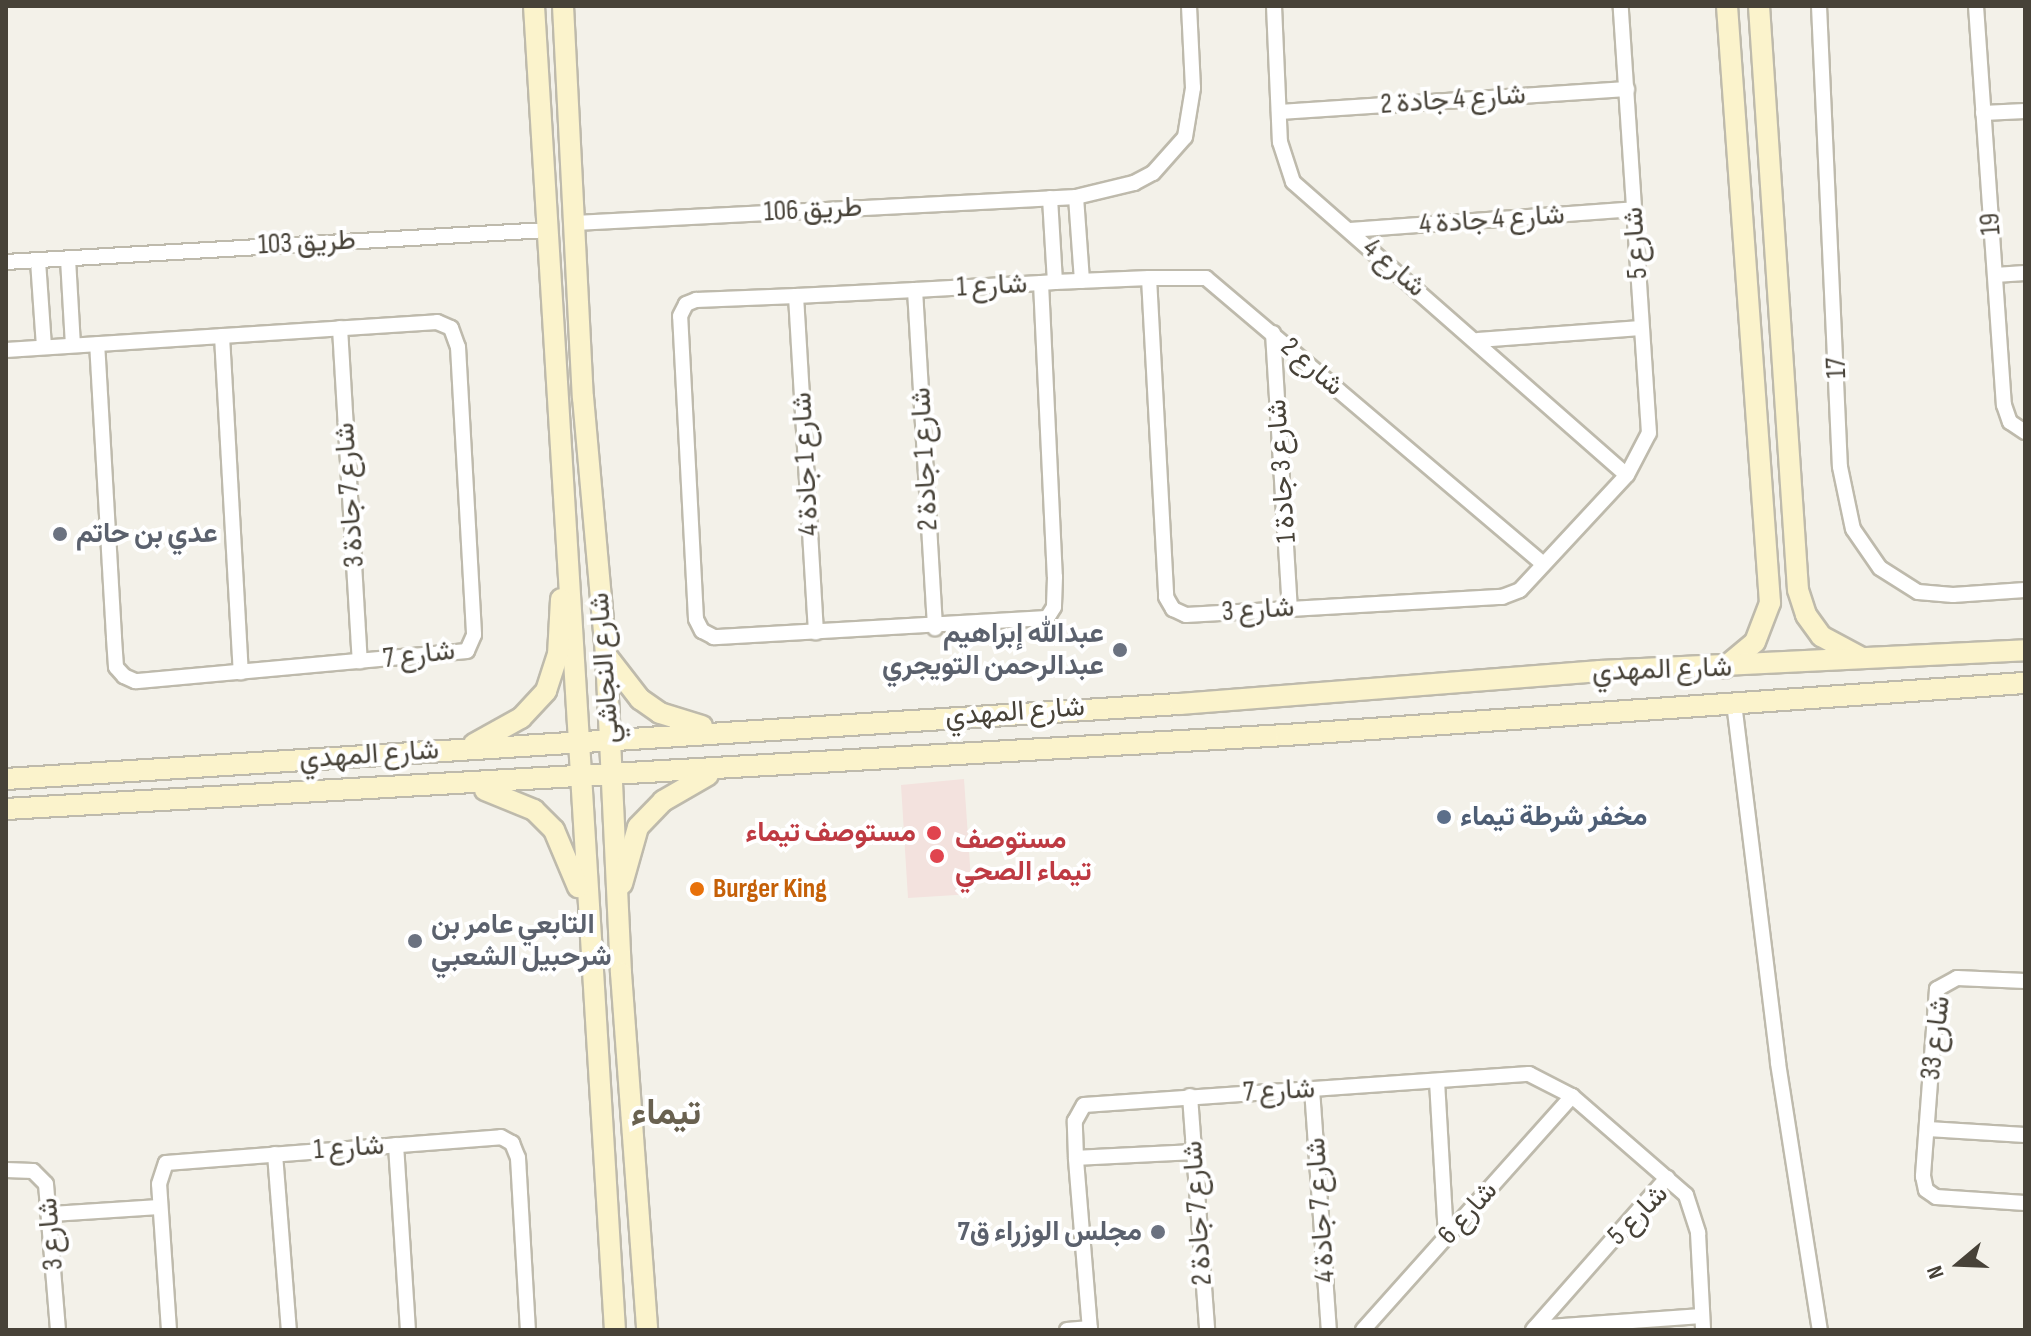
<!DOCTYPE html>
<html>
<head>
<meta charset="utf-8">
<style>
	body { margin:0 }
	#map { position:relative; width:2031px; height:1336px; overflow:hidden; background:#f3f1e9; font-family:"Sofia Sans Condensed",Vazirmatn,sans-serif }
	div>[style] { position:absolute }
	.medical>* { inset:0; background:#f3e2de }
	.roads { filter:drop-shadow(2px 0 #bebaac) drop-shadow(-2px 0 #bebaac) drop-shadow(0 2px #bebaac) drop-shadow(0 -2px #bebaac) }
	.street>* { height:14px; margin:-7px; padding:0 7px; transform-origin:7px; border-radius:7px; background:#fff }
	.secondary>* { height:20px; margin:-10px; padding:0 10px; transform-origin:10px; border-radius:10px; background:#fbf3cc }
	.dots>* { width:22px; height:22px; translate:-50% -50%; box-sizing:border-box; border:4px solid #fff; border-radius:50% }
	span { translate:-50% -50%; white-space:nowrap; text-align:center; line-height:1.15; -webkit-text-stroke:8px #fff; paint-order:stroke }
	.street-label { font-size:28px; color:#474238 }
	.worship-label { font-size:28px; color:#5b616d; font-weight:700 }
	.left { translate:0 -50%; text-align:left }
	.right { translate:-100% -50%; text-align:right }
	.service-label { font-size:28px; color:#4e5e75; font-weight:700 }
	.health-label { font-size:28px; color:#be3a42; font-weight:700 }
	.food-label { font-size:28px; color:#c56008; font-weight:700 }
	.district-label { font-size:36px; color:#696150; font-weight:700 }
	.frame { position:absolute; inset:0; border:8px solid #474238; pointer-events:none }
	.north { position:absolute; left:1919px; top:1224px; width:80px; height:80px; -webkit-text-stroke:6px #fff; paint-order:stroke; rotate:251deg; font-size:22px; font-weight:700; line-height:32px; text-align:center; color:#474238 }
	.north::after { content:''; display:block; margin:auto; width:28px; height:36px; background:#474238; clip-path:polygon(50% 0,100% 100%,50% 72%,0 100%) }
</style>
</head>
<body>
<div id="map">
	<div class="medical">
		<i style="clip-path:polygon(964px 779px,972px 894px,908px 898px,901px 785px)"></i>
	</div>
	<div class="roads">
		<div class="street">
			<i style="left:1274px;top:6px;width:136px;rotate:87.5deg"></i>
			<i style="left:1280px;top:142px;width:42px;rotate:72deg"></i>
			<i style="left:1293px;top:182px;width:444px;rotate:41.3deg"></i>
			<i style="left:1819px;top:6px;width:461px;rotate:87.4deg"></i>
			<i style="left:1840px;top:467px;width:63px;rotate:78.2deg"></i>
			<i style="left:1853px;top:529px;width:47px;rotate:55.3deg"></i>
			<i style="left:1880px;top:568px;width:45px;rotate:32.3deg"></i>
			<i style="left:1918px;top:592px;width:35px;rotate:5deg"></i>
			<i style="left:1953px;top:595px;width:72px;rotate:-4deg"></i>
			<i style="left:1976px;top:6px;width:400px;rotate:86deg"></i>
			<i style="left:2004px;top:405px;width:18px;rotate:71deg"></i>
			<i style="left:2010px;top:422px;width:18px;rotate:34deg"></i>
			<i style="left:1279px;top:112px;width:349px;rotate:-3.8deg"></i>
			<i style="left:1983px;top:113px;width:42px;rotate:-2.7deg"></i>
			<i style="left:1076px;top:197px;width:84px;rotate:85.9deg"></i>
			<i style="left:1050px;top:198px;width:84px;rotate:86.6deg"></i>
			<i style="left:575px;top:223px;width:502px;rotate:-2.97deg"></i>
			<i style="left:1076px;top:197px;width:60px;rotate:-13.6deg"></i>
			<i style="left:1134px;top:183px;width:21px;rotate:-28deg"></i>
			<i style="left:1153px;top:173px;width:48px;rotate:-48.4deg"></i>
			<i style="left:1185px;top:137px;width:50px;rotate:-80.7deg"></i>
			<i style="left:1193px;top:88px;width:82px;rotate:-92.8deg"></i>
			<i style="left:1350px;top:230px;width:285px;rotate:-4.2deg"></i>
			<i style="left:68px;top:259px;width:86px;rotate:86.7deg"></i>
			<i style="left:38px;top:261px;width:86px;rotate:86deg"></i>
			<i style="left:6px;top:262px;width:542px;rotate:-3.39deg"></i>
			<i style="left:1995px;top:275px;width:30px;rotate:-4deg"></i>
			<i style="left:1149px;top:278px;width:319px;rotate:86.9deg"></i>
			<i style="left:1166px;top:597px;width:14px;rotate:60deg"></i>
			<i style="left:1173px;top:609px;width:14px;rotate:25deg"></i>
			<i style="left:1186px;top:615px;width:317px;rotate:-3.3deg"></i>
			<i style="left:1502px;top:597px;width:19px;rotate:-21deg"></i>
			<i style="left:1520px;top:590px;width:157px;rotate:-47.1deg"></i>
			<i style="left:1627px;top:475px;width:47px;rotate:-62.4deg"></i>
			<i style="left:1649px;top:433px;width:428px;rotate:-93.8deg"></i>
			<i style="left:1041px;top:283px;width:294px;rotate:87.3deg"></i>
			<i style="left:1055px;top:577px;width:30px;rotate:92deg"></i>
			<i style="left:1054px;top:607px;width:13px;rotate:122deg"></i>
			<i style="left:1047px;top:618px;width:334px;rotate:176.7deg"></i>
			<i style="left:714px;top:637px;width:13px;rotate:-153deg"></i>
			<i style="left:702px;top:631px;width:13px;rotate:-117deg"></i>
			<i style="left:696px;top:619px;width:303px;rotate:-93deg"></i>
			<i style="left:680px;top:316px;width:13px;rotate:-63deg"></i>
			<i style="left:686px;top:304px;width:11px;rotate:-22deg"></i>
			<i style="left:696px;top:300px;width:100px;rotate:-2.3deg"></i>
			<i style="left:796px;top:296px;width:119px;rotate:-2.9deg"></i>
			<i style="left:915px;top:290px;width:126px;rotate:-3.2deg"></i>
			<i style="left:1041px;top:283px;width:14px;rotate:-4deg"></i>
			<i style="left:1055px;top:282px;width:94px;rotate:-2.4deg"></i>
			<i style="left:1149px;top:278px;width:57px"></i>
			<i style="left:1206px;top:278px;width:442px;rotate:40.3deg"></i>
			<i style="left:915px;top:290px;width:339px;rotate:86.6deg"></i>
			<i style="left:796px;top:296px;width:337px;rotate:86.6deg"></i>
			<i style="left:340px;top:328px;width:334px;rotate:86.6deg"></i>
			<i style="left:1273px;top:333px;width:276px;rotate:86.5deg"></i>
			<i style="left:222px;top:336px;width:337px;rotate:86.8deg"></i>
			<i style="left:1478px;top:340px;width:163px;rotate:-4.2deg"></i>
			<i style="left:6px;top:350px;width:432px;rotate:-3.7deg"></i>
			<i style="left:437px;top:322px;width:15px;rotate:23deg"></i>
			<i style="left:451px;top:328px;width:20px;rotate:70deg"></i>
			<i style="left:458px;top:347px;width:288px;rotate:86.8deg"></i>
			<i style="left:474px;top:635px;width:17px;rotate:114deg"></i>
			<i style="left:467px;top:651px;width:333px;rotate:174.8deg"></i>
			<i style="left:135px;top:681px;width:12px;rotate:-156deg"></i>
			<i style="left:124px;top:676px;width:12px;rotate:-132deg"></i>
			<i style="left:116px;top:667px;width:30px;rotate:-94deg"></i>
			<i style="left:114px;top:637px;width:293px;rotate:-93.3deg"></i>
			<i style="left:1734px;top:703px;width:363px;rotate:83deg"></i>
			<i style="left:1778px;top:1063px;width:270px;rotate:81.1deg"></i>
			<i style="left:2025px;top:981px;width:68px;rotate:-177.5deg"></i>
			<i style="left:1957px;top:978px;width:23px;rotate:151deg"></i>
			<i style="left:1937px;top:989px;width:188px;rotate:94.3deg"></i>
			<i style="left:1923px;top:1176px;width:14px;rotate:78deg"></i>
			<i style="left:1926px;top:1190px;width:12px;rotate:35deg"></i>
			<i style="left:1936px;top:1197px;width:89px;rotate:3.9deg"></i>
			<i style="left:1437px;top:1081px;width:157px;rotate:86.7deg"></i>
			<i style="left:1312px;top:1089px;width:242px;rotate:86deg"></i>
			<i style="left:1190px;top:1096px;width:235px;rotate:85.8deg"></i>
			<i style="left:1928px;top:1129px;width:97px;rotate:3.5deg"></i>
			<i style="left:396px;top:1145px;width:185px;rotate:86.3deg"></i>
			<i style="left:275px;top:1154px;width:177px;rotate:85.5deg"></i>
			<i style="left:1076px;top:1158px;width:117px;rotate:-2.9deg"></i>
			<i style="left:6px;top:1170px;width:27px;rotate:2deg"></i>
			<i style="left:33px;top:1171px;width:18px;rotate:45deg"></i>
			<i style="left:46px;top:1184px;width:146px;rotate:85.3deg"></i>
			<i style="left:51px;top:1214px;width:109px;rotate:-3.7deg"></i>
			<i style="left:1535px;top:1328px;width:167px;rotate:-4.1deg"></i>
			<i style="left:169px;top:1330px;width:146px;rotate:-93.9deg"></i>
			<i style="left:159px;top:1184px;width:22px;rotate:-72deg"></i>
			<i style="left:166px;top:1163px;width:336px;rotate:-4.4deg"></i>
			<i style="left:501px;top:1137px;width:13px;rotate:29deg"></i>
			<i style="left:512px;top:1143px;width:16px;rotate:68deg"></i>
			<i style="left:518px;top:1158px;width:172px;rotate:86.7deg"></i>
			<i style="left:1067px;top:1330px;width:23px;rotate:-5deg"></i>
			<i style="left:1090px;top:1330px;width:173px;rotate:-94.7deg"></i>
			<i style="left:1076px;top:1158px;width:37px;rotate:-92deg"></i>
			<i style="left:1075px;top:1121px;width:18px;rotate:-61deg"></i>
			<i style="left:1084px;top:1105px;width:446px;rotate:-4deg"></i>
			<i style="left:1529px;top:1074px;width:48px;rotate:27.1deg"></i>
			<i style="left:1572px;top:1096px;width:151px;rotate:41deg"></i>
			<i style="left:1686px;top:1195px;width:40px;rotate:72deg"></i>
			<i style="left:1698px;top:1233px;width:97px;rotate:87deg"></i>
			<i style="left:1363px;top:1330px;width:314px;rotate:-48.2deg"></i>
			<i style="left:1533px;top:1330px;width:203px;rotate:-48.6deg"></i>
		</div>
		<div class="secondary">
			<i style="left:534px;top:6px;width:1326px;rotate:86.5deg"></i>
			<i style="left:563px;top:6px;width:392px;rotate:87.1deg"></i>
			<i style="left:583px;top:397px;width:259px;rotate:84.9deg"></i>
			<i style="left:606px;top:655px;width:318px;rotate:87.3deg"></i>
			<i style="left:621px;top:973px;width:358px;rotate:85.8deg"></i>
			<i style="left:1759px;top:6px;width:585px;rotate:86.18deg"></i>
			<i style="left:1798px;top:590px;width:26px;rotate:72deg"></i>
			<i style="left:1806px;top:615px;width:26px;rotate:54deg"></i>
			<i style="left:1821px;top:636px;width:44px;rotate:28.3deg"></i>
			<i style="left:606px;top:655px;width:56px;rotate:52.3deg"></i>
			<i style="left:640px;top:699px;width:24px;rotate:35deg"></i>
			<i style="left:660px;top:713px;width:44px;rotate:17.2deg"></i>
			<i style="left:1724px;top:668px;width:40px;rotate:-40deg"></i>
			<i style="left:1755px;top:642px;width:42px;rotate:-69deg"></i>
			<i style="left:1770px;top:603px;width:599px;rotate:-94.12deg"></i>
			<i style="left:474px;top:744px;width:54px;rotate:-29deg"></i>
			<i style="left:521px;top:718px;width:37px;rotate:-47deg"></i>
			<i style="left:546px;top:691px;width:38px;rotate:-72deg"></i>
			<i style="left:558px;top:655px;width:56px;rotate:-86.9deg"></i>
			<i style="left:6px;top:779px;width:1176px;rotate:-3.66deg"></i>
			<i style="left:1180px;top:704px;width:421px;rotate:-4.5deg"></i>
			<i style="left:1600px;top:671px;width:426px;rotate:-2.8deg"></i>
			<i style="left:485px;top:790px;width:53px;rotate:22.2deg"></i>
			<i style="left:534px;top:810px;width:28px;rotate:45deg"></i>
			<i style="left:554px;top:830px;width:62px;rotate:67.2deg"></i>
			<i style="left:6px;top:809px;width:1282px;rotate:-3.31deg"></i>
			<i style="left:1286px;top:735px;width:741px;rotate:-4.03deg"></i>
			<i style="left:622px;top:884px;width:59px;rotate:-74.3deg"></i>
			<i style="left:638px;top:827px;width:36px;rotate:-46deg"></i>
			<i style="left:663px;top:801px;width:52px;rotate:-30deg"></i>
		</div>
	</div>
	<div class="dots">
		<i style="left:60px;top:534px;background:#6b7280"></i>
		<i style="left:1120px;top:650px;background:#6b7280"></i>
		<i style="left:1444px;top:817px;background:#5c6f8a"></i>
		<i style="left:934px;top:833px;background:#e0444e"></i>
		<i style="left:937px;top:856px;background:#e0444e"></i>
		<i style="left:697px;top:889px;background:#e8710a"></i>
		<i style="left:415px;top:941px;background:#6b7280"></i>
		<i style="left:1158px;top:1232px;background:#6b7280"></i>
	</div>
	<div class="street-label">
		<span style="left:1453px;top:100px;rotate:-4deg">شارع 4 جادة 2</span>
		<span style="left:813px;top:210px;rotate:-3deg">طريق 106</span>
		<span style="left:1492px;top:220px;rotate:-4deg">شارع 4 جادة 4</span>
		<span style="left:1991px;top:224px;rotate:-94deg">19</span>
		<span style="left:307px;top:243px;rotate:-3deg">طريق 103</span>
		<span style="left:1636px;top:243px;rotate:-94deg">شارع 5</span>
		<span style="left:1394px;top:268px;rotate:41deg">شارع 4</span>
		<span style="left:992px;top:286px;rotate:-3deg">شارع 1</span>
		<span style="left:1312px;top:367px;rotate:41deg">شارع 2</span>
		<span style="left:1837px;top:368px;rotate:-92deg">17</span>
		<span style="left:925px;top:459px;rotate:-93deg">شارع 1 جادة 2</span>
		<span style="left:806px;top:464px;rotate:-93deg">شارع 1 جادة 4</span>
		<span style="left:1282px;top:471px;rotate:-94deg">شارع 3 جادة 1</span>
		<span style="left:350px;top:495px;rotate:-94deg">شارع 7 جادة 3</span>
		<span style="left:1258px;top:610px;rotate:-4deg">شارع 3</span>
		<span style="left:419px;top:655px;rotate:-7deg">شارع 7</span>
		<span style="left:605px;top:668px;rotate:-94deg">شارع النجاشي</span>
		<span style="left:1662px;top:670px;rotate:-2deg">شارع المهدي</span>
		<span style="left:1015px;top:712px;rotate:-4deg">شارع المهدي</span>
		<span style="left:369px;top:755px;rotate:-4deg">شارع المهدي</span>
		<span style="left:1936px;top:1038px;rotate:-83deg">شارع 33</span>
		<span style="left:1279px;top:1091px;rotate:-3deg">شارع 7</span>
		<span style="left:349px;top:1148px;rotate:-4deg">شارع 1</span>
		<span style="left:1321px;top:1210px;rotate:-94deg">شارع 7 جادة 4</span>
		<span style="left:1198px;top:1213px;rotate:-94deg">شارع 7 جادة 2</span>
		<span style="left:1468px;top:1213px;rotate:-48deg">شارع 6</span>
		<span style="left:1638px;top:1215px;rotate:-45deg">شارع 5</span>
		<span style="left:51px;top:1234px;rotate:-95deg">شارع 3</span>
	</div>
	<div class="worship-label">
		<span class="left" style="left:76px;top:534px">عدي بن حاتم</span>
		<span class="right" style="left:1104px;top:650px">عبدالله إبراهيم<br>عبدالرحمن التويجري</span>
		<span class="left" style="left:431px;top:941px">التابعي عامر بن<br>شرحبيل الشعبي</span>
		<span class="right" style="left:1142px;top:1232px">مجلس الوزراء ق7</span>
	</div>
	<div class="service-label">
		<span class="left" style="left:1460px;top:817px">مخفر شرطة تيماء</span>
	</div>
	<div class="health-label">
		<span class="right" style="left:916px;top:833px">مستوصف تيماء</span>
		<span class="left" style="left:955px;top:856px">مستوصف<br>تيماء الصحي</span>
	</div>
	<div class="food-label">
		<span class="left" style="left:713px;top:889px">Burger King</span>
	</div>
	<div class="district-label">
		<span style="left:666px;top:1114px">تيماء</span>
	</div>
	<div class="frame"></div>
	<div class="north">N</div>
</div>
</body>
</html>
